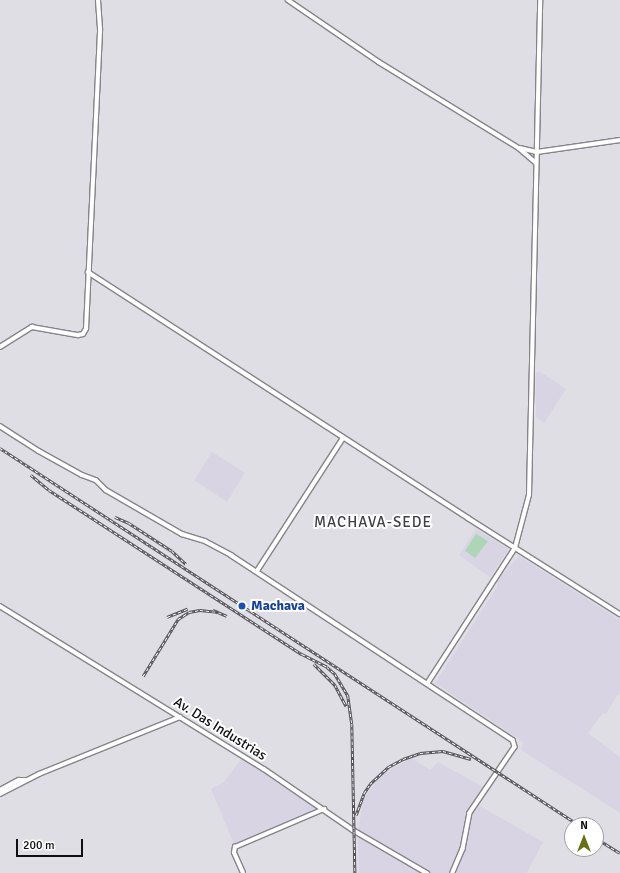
<!DOCTYPE html>
<html>
<head>
<meta charset="utf-8">
<style>
	body { margin:0 }
	#map { position:relative; width:620px; height:873px; overflow:hidden; background:#dfdee5; font-family:Signika,sans-serif }
	div>[style] { position:absolute }
	.built>* { inset:0; background:#d8d4e3 }
	.green>* { inset:0; background:#add6b7 }
	.roads { filter:drop-shadow(1px 0 #85848a) drop-shadow(-1px 0 #85848a) drop-shadow(0 1px #85848a) drop-shadow(0 -1px #85848a) }
	.secondary>* { height:3.5px; margin:-1.75px; padding:0 1.75px; transform-origin:1.75px; border-radius:1.75px; background:#fff }
	.rail>* { height:2.5px; margin-top:-1.25px; transform-origin:0; background:repeating-linear-gradient(90deg,#fff 0 3px,#515054 0 6px); box-sizing:border-box; border-block:1px solid #515054 }
	.dots>* { width:11px; height:11px; translate:-50% -50%; box-sizing:border-box; border:2px solid #fff; border-radius:50% }
	span { translate:-50% -50%; white-space:nowrap; text-align:center; line-height:1.15; -webkit-text-stroke:4px #fff; paint-order:stroke }
	.transit-label { font-size:14px; color:#164399; font-weight:700 }
	.left { translate:0 -50%; text-align:left }
	.street-label { font-size:14px; color:#0f0e11 }
	.neighbourhood-label { font-size:15px; color:#424046; letter-spacing:1px }
	.north { position:absolute; left:564px; top:817px; width:40px; height:40px; box-sizing:border-box; background:#fff; border:1px solid #9f9fa0; border-radius:50%; rotate:0deg; font-size:11px; font-weight:700; line-height:16px; text-align:center; color:#0f0e11 }
	.north::after { content:''; display:block; margin:auto; width:14px; height:18px; background:#657019; clip-path:polygon(50% 0,100% 100%,50% 72%,0 100%) }
	.scale { position:absolute; left:16px; top:839px; width:67px; height:18px; box-sizing:border-box; border:2px solid #0f0e11; border-top:0; padding-left:5px; font-size:12px; line-height:14px; white-space:nowrap; color:#0f0e11; -webkit-text-stroke:3px #fff; paint-order:stroke }
</style>
</head>
<body>
<div id="map">
	<div class="built">
		<i style="clip-path:polygon(539px 371px,566px 389px,544px 423px,536px 417px,536px 373px)"></i>
		<i style="clip-path:polygon(212px 452px,245px 473px,227px 502px,194px 480px)"></i>
		<i style="clip-path:polygon(476px 529px,509px 549px,490px 577px,459px 555px)"></i>
		<i style="clip-path:polygon(519px 556px,620px 620px,620px 695px,618px 694px,606px 714px,603px 713px,588px 733px,620px 757px,620px 813px,521px 750px,523px 742px,435px 683px,497px 587px,497px 581px)"></i>
		<i style="clip-path:polygon(242px 758px,317px 806px,318px 810px,237px 845px,234px 844px,211px 789px,223px 783px)"></i>
		<i style="clip-path:polygon(411px 758px,430px 770px,438px 762px,485px 788px,478px 799px,479px 801px,478px 805px,543px 842px,527px 873px,359px 873px,358px 833px,363px 800px,381px 775px)"></i>
	</div>
	<div class="green">
		<i style="clip-path:polygon(476px 534px,488px 541px,475px 558px,465px 551px)"></i>
	</div>
	<div class="roads">
		<div class="secondary">
			<i style="left:288px;top:0;width:110px;rotate:34.3deg"></i>
			<i style="left:379px;top:62px;width:164px;rotate:31.6deg"></i>
			<i style="left:519px;top:148px;width:23px;rotate:41deg"></i>
			<i style="left:520px;top:148px;width:17px;rotate:13deg"></i>
			<i style="left:537px;top:152px;width:84px;rotate:-8.2deg"></i>
			<i style="left:88px;top:272px;width:453px;rotate:32.9deg"></i>
			<i style="left:468px;top:518px;width:180px;rotate:32.3deg"></i>
			<i style="left:0;top:347px;width:38px;rotate:-32deg"></i>
			<i style="left:32px;top:327px;width:47px;rotate:9.9deg"></i>
			<i style="left:78px;top:335px;width:5px;rotate:-11deg"></i>
			<i style="left:83px;top:334px;width:6px;rotate:-59deg"></i>
			<i style="left:86px;top:329px;width:300px;rotate:-87.3deg"></i>
			<i style="left:100px;top:29px;width:29px;rotate:-94deg"></i>
			<i style="left:0;top:426px;width:46px;rotate:32.7deg"></i>
			<i style="left:39px;top:451px;width:49px;rotate:29.2deg"></i>
			<i style="left:82px;top:475px;width:15px;rotate:20deg"></i>
			<i style="left:96px;top:480px;width:14px;rotate:45deg"></i>
			<i style="left:106px;top:490px;width:88px;rotate:30.1deg"></i>
			<i style="left:182px;top:534px;width:24px;rotate:17deg"></i>
			<i style="left:205px;top:541px;width:30px;rotate:28deg"></i>
			<i style="left:231px;top:555px;width:337px;rotate:33.3deg"></i>
			<i style="left:513px;top:740px;width:7px;rotate:74deg"></i>
			<i style="left:515px;top:747px;width:80px;rotate:124.3deg"></i>
			<i style="left:470px;top:813px;width:37px;rotate:101deg"></i>
			<i style="left:463px;top:849px;width:26px;rotate:113deg"></i>
			<i style="left:257px;top:571px;width:158px;rotate:-57.1deg"></i>
			<i style="left:0;top:606px;width:310px;rotate:31.7deg"></i>
			<i style="left:264px;top:769px;width:108px;rotate:34.4deg"></i>
			<i style="left:353px;top:830px;width:86px;rotate:30.2deg"></i>
			<i style="left:427px;top:684px;width:162px;rotate:-57.1deg"></i>
			<i style="left:515px;top:548px;width:55px;rotate:-75.2deg"></i>
			<i style="left:529px;top:495px;width:495px;rotate:-88.7deg"></i>
			<i style="left:0;top:790px;width:21px;rotate:-28deg"></i>
			<i style="left:19px;top:780px;width:6px"></i>
			<i style="left:0;top:794px;width:44px;rotate:-27.1deg"></i>
			<i style="left:39px;top:774px;width:152px;rotate:-22deg"></i>
			<i style="left:243px;top:873px;width:22px;rotate:-114deg"></i>
			<i style="left:234px;top:853px;width:6px;rotate:-81deg"></i>
			<i style="left:235px;top:847px;width:97px;rotate:-23.1deg"></i>
		</div>
	</div>
	<div class="rail">
		<i style="left:0;top:448px;width:691px;rotate:33.07deg"></i>
		<i style="left:31px;top:475px;width:23px;rotate:40deg"></i>
		<i style="left:49px;top:490px;width:302px;rotate:33deg"></i>
		<i style="left:302px;top:654px;width:28px;rotate:27deg"></i>
		<i style="left:327px;top:667px;width:11px;rotate:41deg"></i>
		<i style="left:335px;top:674px;width:26px;rotate:59deg"></i>
		<i style="left:348px;top:696px;width:28px;rotate:82deg"></i>
		<i style="left:352px;top:724px;width:149px;rotate:88.8deg"></i>
		<i style="left:115px;top:517px;width:15px;rotate:23deg"></i>
		<i style="left:129px;top:523px;width:51px;rotate:33.1deg"></i>
		<i style="left:172px;top:551px;width:19px;rotate:43deg"></i>
		<i style="left:213px;top:610px;width:15px;rotate:23deg"></i>
		<i style="left:167px;top:617px;width:22px;rotate:-22deg"></i>
		<i style="left:314px;top:664px;width:30px;rotate:45deg"></i>
		<i style="left:335px;top:685px;width:24px;rotate:62deg"></i>
		<i style="left:143px;top:676px;width:67px;rotate:-58.4deg"></i>
		<i style="left:178px;top:619px;width:13px;rotate:-32deg"></i>
		<i style="left:189px;top:612px;width:11px;rotate:-10deg"></i>
		<i style="left:200px;top:610px;width:18px;rotate:6deg"></i>
		<i style="left:356px;top:815px;width:23px;rotate:-70deg"></i>
		<i style="left:364px;top:793px;width:11px;rotate:-56deg"></i>
		<i style="left:370px;top:784px;width:25px;rotate:-43deg"></i>
		<i style="left:388px;top:767px;width:17px;rotate:-28deg"></i>
		<i style="left:403px;top:759px;width:18px;rotate:-19deg"></i>
		<i style="left:420px;top:753px;width:23px;rotate:-5deg"></i>
		<i style="left:443px;top:751px;width:29px;rotate:16deg"></i>
		<i style="left:596px;top:838px;width:28px;rotate:32deg"></i>
	</div>
	<div class="dots">
		<i style="left:242px;top:606px;background:#1a4fb4"></i>
	</div>
	<div class="transit-label">
		<span class="left" style="left:251px;top:606px">Machava</span>
	</div>
	<div class="street-label">
		<span style="left:220px;top:729px;rotate:32deg">Av. Das Industrias</span>
	</div>
	<div class="neighbourhood-label">
		<span style="left:373px;top:523px">MACHAVA-SEDE</span>
	</div>
	<div class="north">N</div>
	<div class="scale">200 m</div>
</div>
</body>
</html>
